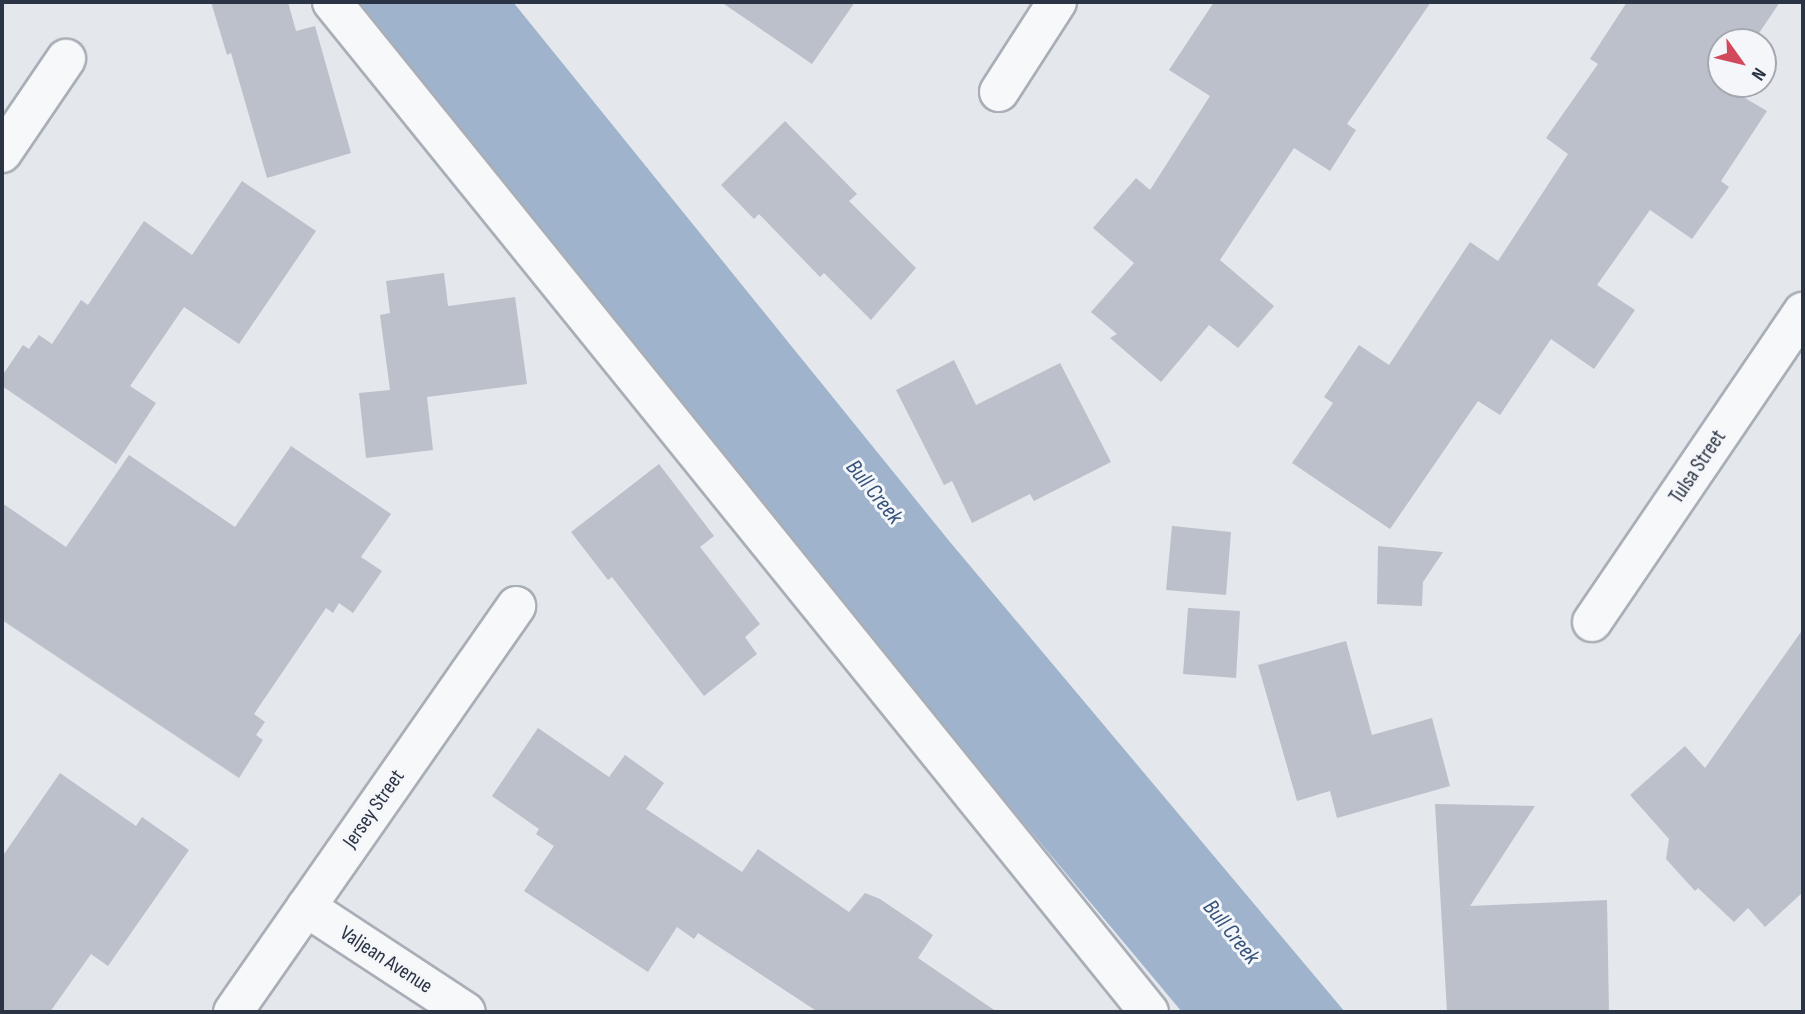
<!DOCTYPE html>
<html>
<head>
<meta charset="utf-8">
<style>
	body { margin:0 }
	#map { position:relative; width:1805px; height:1014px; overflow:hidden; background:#e4e7ec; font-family:"Sofia Sans Condensed",sans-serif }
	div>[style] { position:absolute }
	.water>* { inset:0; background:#9fb4cc }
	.building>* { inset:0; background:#bbc0ca }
	.roads { filter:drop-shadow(2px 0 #a9aeb7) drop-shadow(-2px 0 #a9aeb7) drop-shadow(0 2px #a9aeb7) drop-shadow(0 -2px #a9aeb7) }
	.minor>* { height:38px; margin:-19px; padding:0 19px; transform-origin:19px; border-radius:19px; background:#f7f8fa }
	span { translate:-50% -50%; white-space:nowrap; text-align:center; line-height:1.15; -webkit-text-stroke:6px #f4f6f9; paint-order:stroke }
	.street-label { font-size:21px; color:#2b3445 }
	.water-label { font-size:23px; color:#34527a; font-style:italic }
	.frame { position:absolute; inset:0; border:4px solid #2b3445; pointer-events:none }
	.north { position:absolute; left:1707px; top:28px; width:70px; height:70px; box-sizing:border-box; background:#f4f6f9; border:2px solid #a4a8b1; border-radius:50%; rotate:124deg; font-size:19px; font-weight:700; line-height:28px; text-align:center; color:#2b3445 }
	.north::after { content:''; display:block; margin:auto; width:24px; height:32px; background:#d1495b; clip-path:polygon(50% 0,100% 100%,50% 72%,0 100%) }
</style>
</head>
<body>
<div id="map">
	<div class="water">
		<i style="clip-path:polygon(352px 2px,513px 2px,950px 542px,1345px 1012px,1182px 1012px,886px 658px)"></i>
	</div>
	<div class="building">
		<i style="clip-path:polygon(211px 2px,288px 2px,296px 31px,315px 26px,351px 153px,267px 178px,231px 53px,227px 55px)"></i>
		<i style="clip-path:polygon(721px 2px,855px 2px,812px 64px)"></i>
		<i style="clip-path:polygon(1214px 2px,1431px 2px,1347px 124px,1356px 130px,1330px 171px,1294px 148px,1220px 260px,1274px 306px,1238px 348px,1209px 325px,1161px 382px,1110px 338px,1117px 334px,1091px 312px,1134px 263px,1093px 228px,1136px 178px,1150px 190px,1210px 96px,1169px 70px)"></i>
		<i style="clip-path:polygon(1627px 2px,1780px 2px,1753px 42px,1721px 42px,1721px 84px,1767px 111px,1721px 181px,1729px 187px,1692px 239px,1650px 210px,1597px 285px,1635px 310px,1594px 369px,1551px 339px,1500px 415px,1478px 401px,1390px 529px,1292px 463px,1333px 403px,1324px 397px,1359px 345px,1389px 365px,1470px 242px,1498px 261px,1568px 154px,1546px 138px,1598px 64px,1590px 59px)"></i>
		<i style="clip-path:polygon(785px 121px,857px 194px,849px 201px,916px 268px,871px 320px,824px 273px,820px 277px,759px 214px,754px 219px,721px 185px)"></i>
		<i style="clip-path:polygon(242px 181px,316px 231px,239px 344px,184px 307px,130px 386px,156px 403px,116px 464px,2px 386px,2px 376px,23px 345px,29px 349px,39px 335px,52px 344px,81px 300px,88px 305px,144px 221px,192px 255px)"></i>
		<i style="clip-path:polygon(444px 273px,448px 306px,515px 297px,527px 384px,427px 397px,433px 450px,366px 458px,359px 393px,390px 390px,380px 315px,390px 313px,386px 281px)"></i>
		<i style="clip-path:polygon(954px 360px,976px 405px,1060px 363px,1111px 462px,1034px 501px,1030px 494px,972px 523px,952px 481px,944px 485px,896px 390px)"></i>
		<i style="clip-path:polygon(291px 446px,391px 514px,361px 557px,382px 571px,353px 613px,339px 603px,333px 613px,326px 608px,254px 714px,265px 722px,256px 735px,263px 740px,239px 778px,2px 620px,2px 503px,66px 547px,129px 455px,235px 527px)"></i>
		<i style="clip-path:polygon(659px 464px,714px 536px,700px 547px,760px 624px,745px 637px,757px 654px,704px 696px,612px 577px,608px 580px,571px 532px)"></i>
		<i style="clip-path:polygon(1172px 526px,1231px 532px,1226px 595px,1166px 590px)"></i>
		<i style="clip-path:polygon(1378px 546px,1443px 552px,1423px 582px,1422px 606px,1377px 604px)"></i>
		<i style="clip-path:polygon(1188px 608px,1240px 611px,1236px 678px,1183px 674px)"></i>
		<i style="clip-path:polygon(1803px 629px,1802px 893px,1765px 927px,1748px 908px,1734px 922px,1698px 888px,1695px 891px,1666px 859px,1669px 839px,1630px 795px,1685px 746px,1705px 768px)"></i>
		<i style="clip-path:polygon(1346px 641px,1372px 735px,1432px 718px,1450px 786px,1337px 818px,1330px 791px,1297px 801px,1258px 665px)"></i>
		<i style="clip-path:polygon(538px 728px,609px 777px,625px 755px,664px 783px,646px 809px,742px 872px,758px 849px,849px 912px,865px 893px,880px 899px,933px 935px,918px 958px,997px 1012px,818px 1012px,698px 933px,694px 939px,677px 927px,648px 972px,524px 891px,554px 846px,536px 834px,539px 829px,492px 796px)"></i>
		<i style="clip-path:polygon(60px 773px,136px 826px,142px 817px,189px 850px,108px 966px,91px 954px,50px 1012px,2px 1012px,2px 857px)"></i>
		<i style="clip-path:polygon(1435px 804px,1535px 806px,1470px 906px,1607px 900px,1609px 1012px,1447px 1012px)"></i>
	</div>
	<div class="roads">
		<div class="minor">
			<i style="left:332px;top:2px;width:1299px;rotate:51.03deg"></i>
			<i style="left:999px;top:92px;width:107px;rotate:-57.2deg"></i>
			<i style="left:2px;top:153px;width:114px;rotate:-55.8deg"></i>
			<i style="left:1592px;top:622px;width:375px;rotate:-55.8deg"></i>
			<i style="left:306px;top:907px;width:191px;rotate:33.3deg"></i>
			<i style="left:233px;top:1012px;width:495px;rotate:-55.1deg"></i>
		</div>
	</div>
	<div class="street-label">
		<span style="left:1698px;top:467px;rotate:-56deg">Tulsa Street</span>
		<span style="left:374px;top:809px;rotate:-55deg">Jersey Street</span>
		<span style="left:386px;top:960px;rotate:33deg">Valjean Avenue</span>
	</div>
	<div class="water-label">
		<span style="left:874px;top:492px;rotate:51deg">Bull Creek</span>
		<span style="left:1231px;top:932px;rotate:51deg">Bull Creek</span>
	</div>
	<div class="frame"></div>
	<div class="north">N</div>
</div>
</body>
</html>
